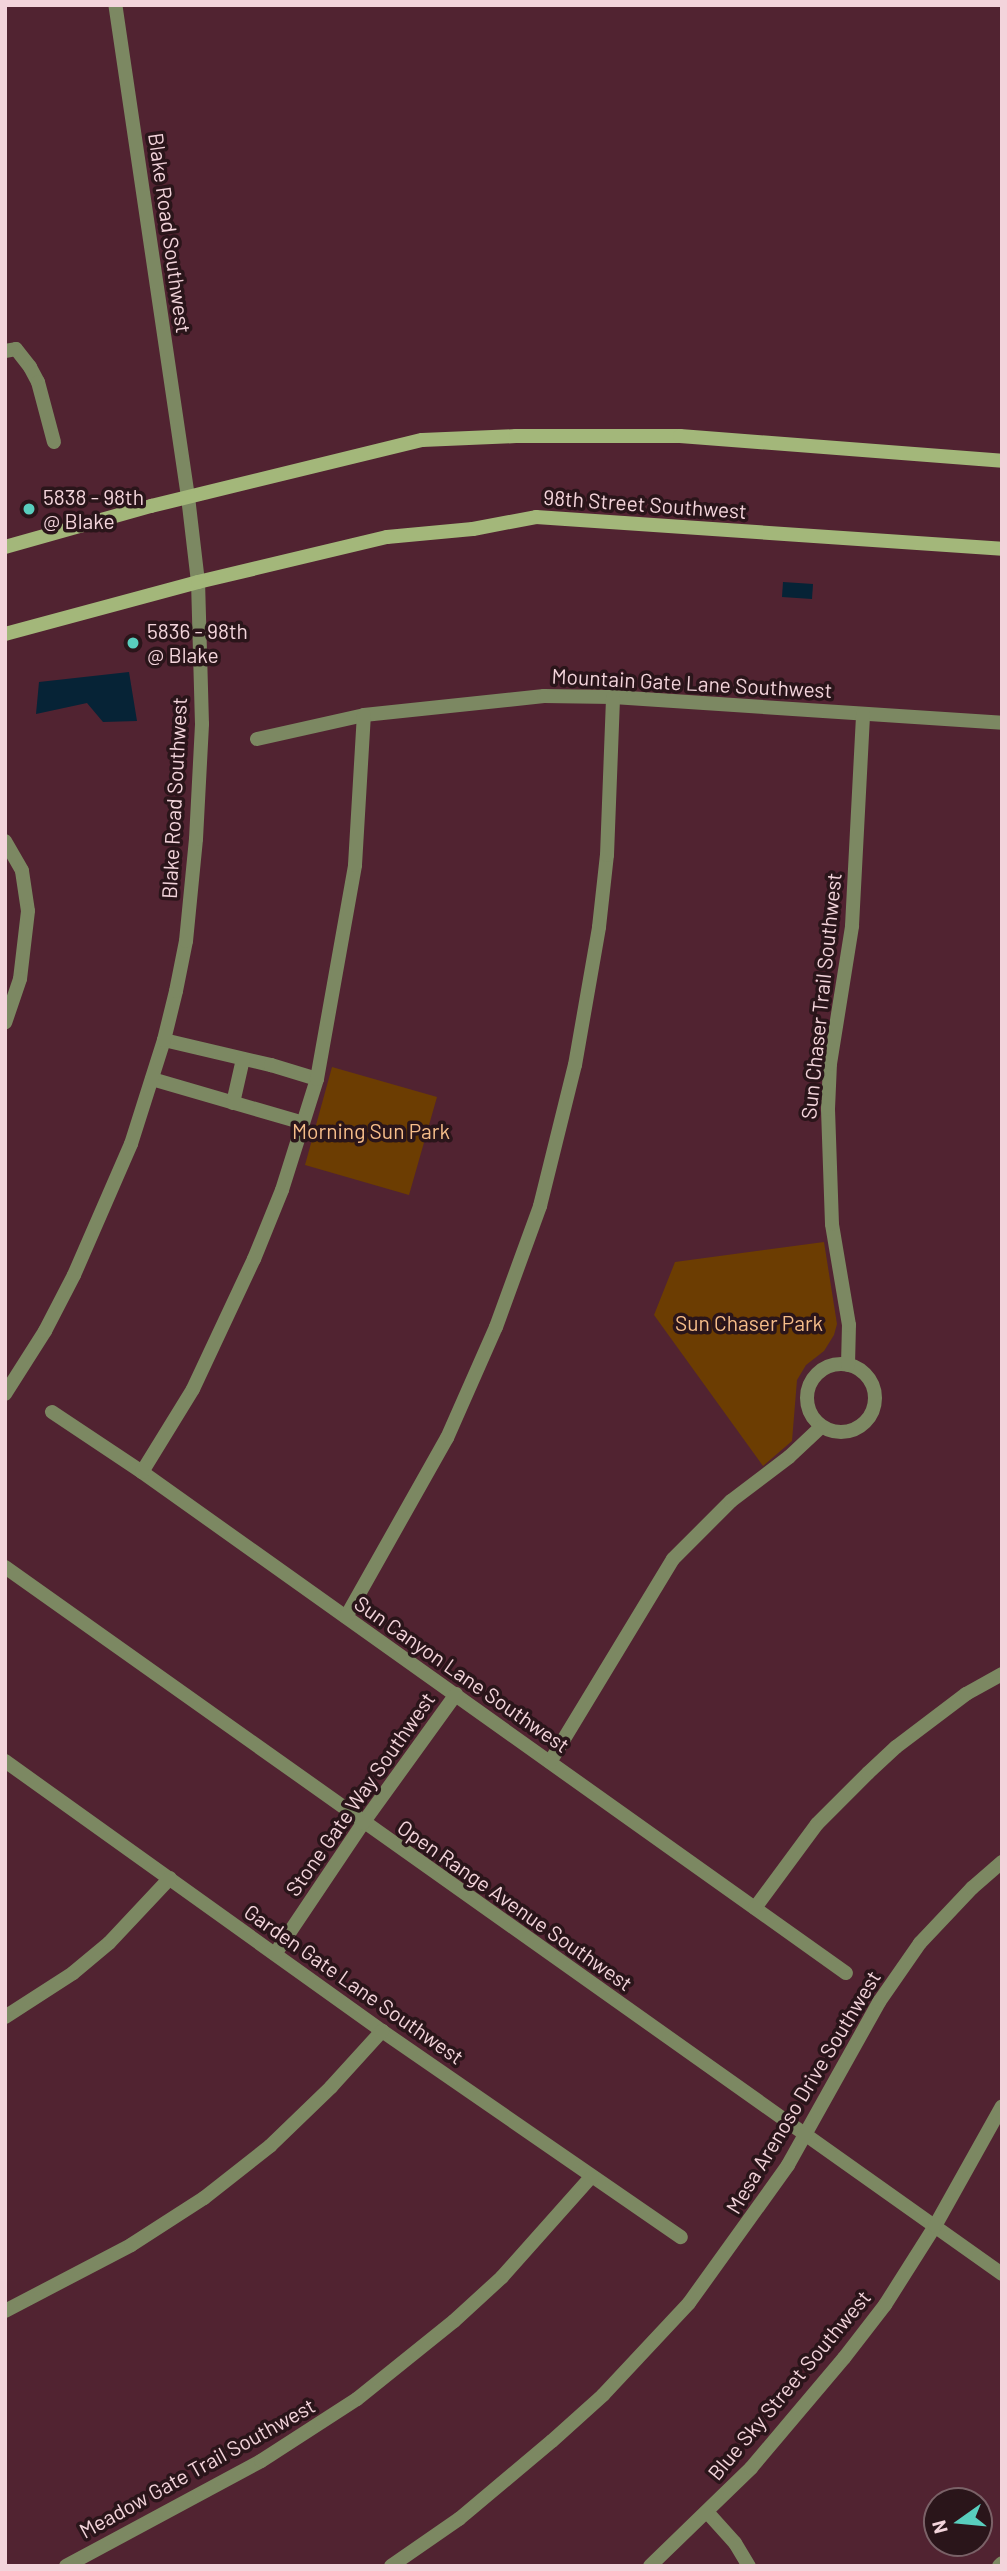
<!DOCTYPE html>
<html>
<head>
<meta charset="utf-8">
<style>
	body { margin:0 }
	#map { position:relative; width:1007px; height:2571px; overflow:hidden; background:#512331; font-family:Barlow,sans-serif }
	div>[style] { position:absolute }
	.green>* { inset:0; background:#6c3d02 }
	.water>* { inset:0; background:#062336 }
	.minor>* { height:14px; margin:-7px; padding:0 7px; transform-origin:7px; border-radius:7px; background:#7c8862 }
	.minor>.ring { margin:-7px; padding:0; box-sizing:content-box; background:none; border:14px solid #7c8862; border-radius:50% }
	.tertiary>* { height:14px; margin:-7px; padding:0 7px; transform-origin:7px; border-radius:7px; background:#7c8862 }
	.secondary>* { height:14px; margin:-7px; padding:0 7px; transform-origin:7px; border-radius:7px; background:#a3b77a }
	.dots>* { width:19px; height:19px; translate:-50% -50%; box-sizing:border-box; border:4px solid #2a151a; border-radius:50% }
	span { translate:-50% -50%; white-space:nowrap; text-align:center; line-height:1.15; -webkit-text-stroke:7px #2a151a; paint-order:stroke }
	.street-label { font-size:21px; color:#f3d4db }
	.poi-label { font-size:21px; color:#f3d4db }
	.left { translate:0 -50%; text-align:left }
	.park-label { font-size:21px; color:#f6bd8a }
	.frame { position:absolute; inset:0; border:7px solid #f3d4db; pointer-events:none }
	.north { position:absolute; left:923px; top:2487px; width:70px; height:70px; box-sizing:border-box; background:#2a151a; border:2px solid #7a6167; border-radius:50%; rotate:255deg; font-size:19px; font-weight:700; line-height:28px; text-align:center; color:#f3d4db }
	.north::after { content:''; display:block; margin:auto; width:24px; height:32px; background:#59cebe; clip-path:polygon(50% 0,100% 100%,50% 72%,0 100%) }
</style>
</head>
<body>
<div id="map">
	<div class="green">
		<i style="clip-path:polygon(332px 1067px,437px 1097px,409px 1195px,305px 1165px)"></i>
		<i style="clip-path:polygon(824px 1242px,837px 1324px,834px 1335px,824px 1351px,806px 1365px,797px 1380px,792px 1441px,763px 1466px,654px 1315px,675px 1262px)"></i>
	</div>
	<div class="water">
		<i style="clip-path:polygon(783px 582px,813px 584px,812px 599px,782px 597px)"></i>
		<i style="clip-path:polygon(129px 672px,137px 721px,103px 722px,87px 703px,36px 714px,39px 682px)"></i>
	</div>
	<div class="minor">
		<i style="left:5px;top:351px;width:11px;rotate:-10deg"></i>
		<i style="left:16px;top:349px;width:23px;rotate:52deg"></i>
		<i style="left:30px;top:367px;width:17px;rotate:62deg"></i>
		<i style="left:38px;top:382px;width:62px;rotate:75.1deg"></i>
		<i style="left:257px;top:739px;width:110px;rotate:-12.6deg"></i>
		<i style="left:364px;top:715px;width:181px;rotate:-6deg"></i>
		<i style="left:544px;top:696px;width:69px;rotate:0.8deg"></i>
		<i style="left:613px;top:697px;width:390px;rotate:3.8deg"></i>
		<i style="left:5px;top:841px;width:34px;rotate:60deg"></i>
		<i style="left:22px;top:871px;width:40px;rotate:81.5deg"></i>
		<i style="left:28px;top:911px;width:68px;rotate:96.7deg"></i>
		<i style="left:20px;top:979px;width:46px;rotate:108.8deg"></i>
		<i style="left:164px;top:1040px;width:110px;rotate:13.2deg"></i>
		<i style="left:271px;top:1065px;width:48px;rotate:16.9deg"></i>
		<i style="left:152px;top:1079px;width:157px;rotate:16.2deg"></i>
		<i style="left:233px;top:1103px;width:45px;rotate:-77.2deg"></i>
		<i class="ring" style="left:807px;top:1364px;width:54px;height:54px"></i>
		<i style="left:848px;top:1365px;width:40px;rotate:-88.6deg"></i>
		<i style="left:849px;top:1325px;width:102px;rotate:-99.6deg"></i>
		<i style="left:832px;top:1224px;width:115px;rotate:-92deg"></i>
		<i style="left:828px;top:1109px;width:45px;rotate:-87.5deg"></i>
		<i style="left:830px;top:1064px;width:140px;rotate:-80.9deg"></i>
		<i style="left:852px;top:926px;width:212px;rotate:-87deg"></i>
		<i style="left:52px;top:1412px;width:108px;rotate:33.7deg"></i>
		<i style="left:142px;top:1472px;width:864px;rotate:35.44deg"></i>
		<i style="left:142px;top:1472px;width:97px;rotate:-58.4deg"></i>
		<i style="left:193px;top:1389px;width:144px;rotate:-64.9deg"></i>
		<i style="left:254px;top:1259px;width:74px;rotate:-67.9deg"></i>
		<i style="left:282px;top:1190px;width:116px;rotate:-72.5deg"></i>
		<i style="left:317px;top:1079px;width:217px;rotate:-79.9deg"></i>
		<i style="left:355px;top:865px;width:150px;rotate:-86.6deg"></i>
		<i style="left:5px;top:1567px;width:1222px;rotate:35.34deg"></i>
		<i style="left:346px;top:1617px;width:206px;rotate:-60.6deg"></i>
		<i style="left:447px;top:1438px;width:121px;rotate:-66.2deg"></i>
		<i style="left:496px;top:1327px;width:129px;rotate:-70deg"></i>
		<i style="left:540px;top:1206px;width:145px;rotate:-76.1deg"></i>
		<i style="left:575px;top:1065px;width:140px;rotate:-80.1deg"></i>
		<i style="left:599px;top:927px;width:72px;rotate:-83.7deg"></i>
		<i style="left:607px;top:855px;width:158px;rotate:-87.8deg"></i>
		<i style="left:5px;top:1761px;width:464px;rotate:35.6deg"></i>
		<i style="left:382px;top:2031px;width:363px;rotate:34.6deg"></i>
		<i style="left:550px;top:1762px;width:237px;rotate:-58.8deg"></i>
		<i style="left:673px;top:1559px;width:82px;rotate:-45deg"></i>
		<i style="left:731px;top:1501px;width:73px;rotate:-37.2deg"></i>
		<i style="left:789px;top:1457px;width:44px;rotate:-43.2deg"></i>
		<i style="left:755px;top:1908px;width:104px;rotate:-53.6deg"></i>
		<i style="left:817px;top:1824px;width:72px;rotate:-45deg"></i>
		<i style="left:868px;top:1773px;width:38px;rotate:-43deg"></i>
		<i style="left:896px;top:1747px;width:88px;rotate:-37.1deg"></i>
		<i style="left:966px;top:1694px;width:41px;rotate:-29.1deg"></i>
		<i style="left:275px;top:1954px;width:158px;rotate:-56.1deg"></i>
		<i style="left:363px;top:1823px;width:159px;rotate:-54.2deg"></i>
		<i style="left:5px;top:2017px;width:81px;rotate:-32.9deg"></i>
		<i style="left:73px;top:1973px;width:47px;rotate:-39.8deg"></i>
		<i style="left:109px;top:1943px;width:89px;rotate:-46.8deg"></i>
		<i style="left:5px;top:2311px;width:142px;rotate:-27.6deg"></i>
		<i style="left:131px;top:2245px;width:87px;rotate:-32.8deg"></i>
		<i style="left:204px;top:2198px;width:84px;rotate:-38.2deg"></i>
		<i style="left:270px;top:2146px;width:85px;rotate:-44deg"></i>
		<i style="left:331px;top:2087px;width:76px;rotate:-47.7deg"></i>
		<i style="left:708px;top:2513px;width:40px;rotate:48deg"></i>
		<i style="left:735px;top:2543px;width:27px;rotate:59deg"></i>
		<i style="left:66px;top:2566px;width:221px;rotate:-28.3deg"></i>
		<i style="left:261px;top:2461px;width:114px;rotate:-32.9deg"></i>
		<i style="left:357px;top:2399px;width:124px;rotate:-38.8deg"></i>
		<i style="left:454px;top:2321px;width:65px;rotate:-42.5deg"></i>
		<i style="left:502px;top:2277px;width:135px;rotate:-48.3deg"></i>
		<i style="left:650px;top:2566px;width:141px;rotate:-44.1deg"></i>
		<i style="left:751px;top:2468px;width:144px;rotate:-49.8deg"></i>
		<i style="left:844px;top:2358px;width:67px;rotate:-52.3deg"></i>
		<i style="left:885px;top:2305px;width:93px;rotate:-57.7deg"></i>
		<i style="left:935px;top:2226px;width:137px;rotate:-60.8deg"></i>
		<i style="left:999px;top:2566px;width:4px;rotate:-45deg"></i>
	</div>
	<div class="tertiary">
		<i style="left:5px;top:1394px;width:75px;rotate:-57.6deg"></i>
		<i style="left:45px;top:1331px;width:63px;rotate:-62.6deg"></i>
		<i style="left:74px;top:1275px;width:143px;rotate:-66.5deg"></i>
		<i style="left:131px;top:1144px;width:109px;rotate:-72.4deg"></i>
		<i style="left:164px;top:1040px;width:50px;rotate:-76.2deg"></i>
		<i style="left:176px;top:991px;width:51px;rotate:-78.7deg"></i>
		<i style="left:186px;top:941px;width:102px;rotate:-84.4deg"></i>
		<i style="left:196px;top:839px;width:115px;rotate:-87deg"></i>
		<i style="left:202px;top:724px;width:142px;rotate:-91.6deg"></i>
		<i style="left:198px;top:582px;width:86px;rotate:-96.7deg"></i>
		<i style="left:188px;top:497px;width:497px;rotate:-98.4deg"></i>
		<i style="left:391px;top:2566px;width:83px;rotate:-34.7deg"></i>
		<i style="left:459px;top:2519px;width:121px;rotate:-40deg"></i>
		<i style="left:552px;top:2441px;width:69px;rotate:-42deg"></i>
		<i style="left:603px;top:2395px;width:126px;rotate:-46.9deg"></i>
		<i style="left:689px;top:2303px;width:170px;rotate:-54.3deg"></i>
		<i style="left:788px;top:2165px;width:187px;rotate:-60.8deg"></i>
		<i style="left:879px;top:2002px;width:72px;rotate:-55.2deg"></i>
		<i style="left:920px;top:1943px;width:76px;rotate:-46.6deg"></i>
		<i style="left:972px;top:1888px;width:40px;rotate:-41deg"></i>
	</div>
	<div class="secondary">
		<i style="left:5px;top:547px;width:152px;rotate:-15.7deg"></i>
		<i style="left:151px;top:506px;width:279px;rotate:-13.7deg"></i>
		<i style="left:422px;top:440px;width:94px;rotate:-2.4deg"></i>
		<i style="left:516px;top:436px;width:164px"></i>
		<i style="left:680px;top:436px;width:323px;rotate:4.4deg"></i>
		<i style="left:5px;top:634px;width:200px;rotate:-15.1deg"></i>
		<i style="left:198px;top:582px;width:194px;rotate:-13.4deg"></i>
		<i style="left:387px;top:537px;width:86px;rotate:-5.3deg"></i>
		<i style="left:473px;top:529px;width:64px;rotate:-10.8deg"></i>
		<i style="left:536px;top:517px;width:467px;rotate:3.9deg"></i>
	</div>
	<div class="dots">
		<i style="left:29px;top:509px;background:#59cebe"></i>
		<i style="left:133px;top:643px;background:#59cebe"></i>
	</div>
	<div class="street-label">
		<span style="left:170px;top:233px;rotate:82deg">Blake Road Southwest</span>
		<span style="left:645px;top:504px;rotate:4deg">98th Street Southwest</span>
		<span style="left:692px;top:683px;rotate:3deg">Mountain Gate Lane Southwest</span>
		<span style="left:174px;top:798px;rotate:-87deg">Blake Road Southwest</span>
		<span style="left:821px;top:996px;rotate:-84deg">Sun Chaser Trail Southwest</span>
		<span style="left:462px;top:1674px;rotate:35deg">Sun Canyon Lane Southwest</span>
		<span style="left:360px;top:1794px;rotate:-55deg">Stone Gate Way Southwest</span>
		<span style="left:515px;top:1905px;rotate:35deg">Open Range Avenue Southwest</span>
		<span style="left:354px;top:1984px;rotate:35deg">Garden Gate Lane Southwest</span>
		<span style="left:803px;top:2092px;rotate:-59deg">Mesa Arenoso Drive Southwest</span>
		<span style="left:789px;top:2385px;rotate:-50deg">Blue Sky Street Southwest</span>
		<span style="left:197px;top:2468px;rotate:-29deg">Meadow Gate Trail Southwest</span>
	</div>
	<div class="poi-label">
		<span class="left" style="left:43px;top:509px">5838 - 98th<br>@ Blake</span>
		<span class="left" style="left:147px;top:643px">5836 - 98th<br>@ Blake</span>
	</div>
	<div class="park-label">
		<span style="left:371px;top:1131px">Morning Sun Park</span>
		<span style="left:749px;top:1323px">Sun Chaser Park</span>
	</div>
	<div class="frame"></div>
	<div class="north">N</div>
</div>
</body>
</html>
